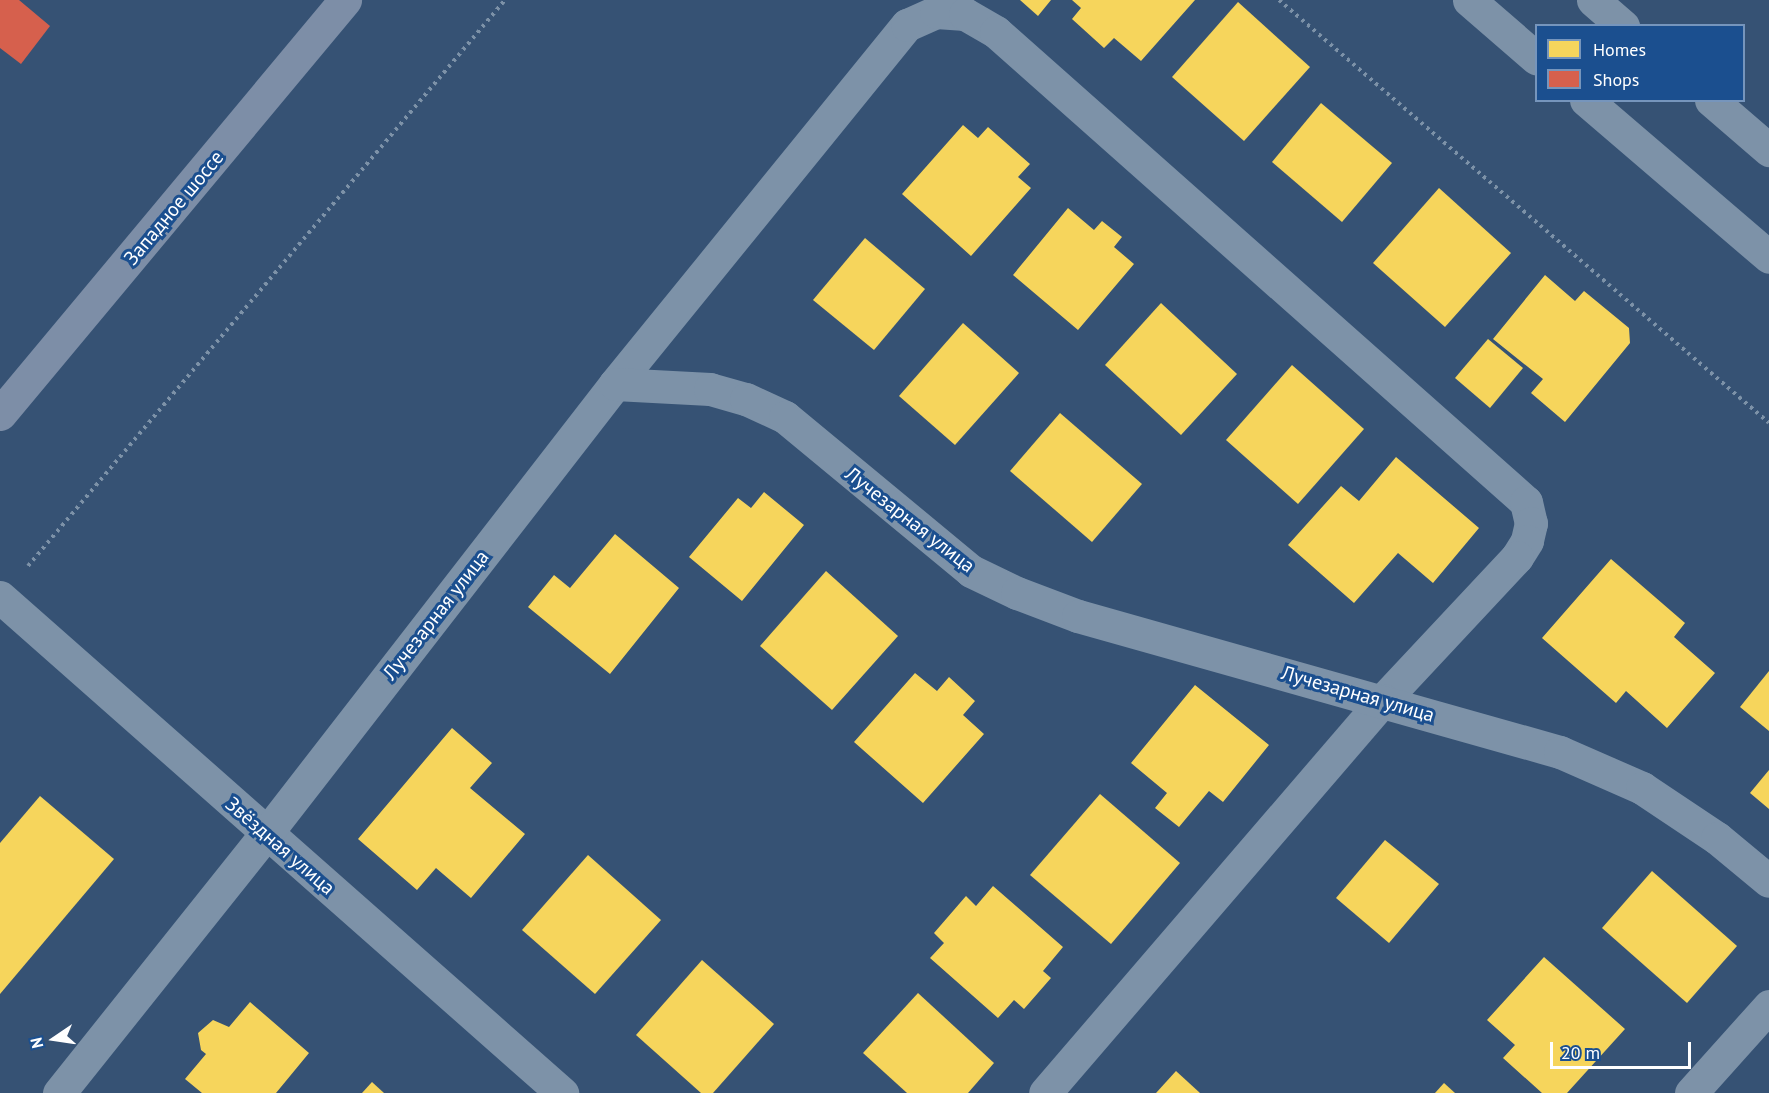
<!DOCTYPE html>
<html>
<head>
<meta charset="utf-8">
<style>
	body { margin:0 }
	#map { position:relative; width:1769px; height:1093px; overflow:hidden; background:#365274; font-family:"PT Sans",sans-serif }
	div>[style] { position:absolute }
	.homes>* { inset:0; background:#f6d55c }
	.shops>* { inset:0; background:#d6604d }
	.path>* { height:4px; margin-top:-2px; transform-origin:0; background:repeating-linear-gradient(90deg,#7d92a8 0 3px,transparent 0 7.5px) }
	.minor>* { height:33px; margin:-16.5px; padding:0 16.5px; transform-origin:16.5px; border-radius:16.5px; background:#7d92a8 }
	.primary>* { height:33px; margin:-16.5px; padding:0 16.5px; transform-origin:16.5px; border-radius:16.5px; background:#7d8ea7 }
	span { translate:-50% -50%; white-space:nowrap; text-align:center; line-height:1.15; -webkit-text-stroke:6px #1b4f8f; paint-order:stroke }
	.street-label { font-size:20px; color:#fff }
	.legend { position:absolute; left:1535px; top:24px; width:210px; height:78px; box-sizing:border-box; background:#1b4f8f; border:2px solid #7695bc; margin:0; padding:8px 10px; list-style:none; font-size:18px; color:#fff }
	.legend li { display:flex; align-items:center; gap:12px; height:30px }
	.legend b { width:30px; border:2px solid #7695bc }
	.north { position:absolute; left:24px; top:1009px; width:60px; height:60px; -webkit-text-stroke:4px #1b4f8f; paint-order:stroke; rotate:257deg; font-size:16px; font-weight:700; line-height:24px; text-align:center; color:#fff }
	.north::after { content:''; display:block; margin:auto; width:21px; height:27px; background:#fff; clip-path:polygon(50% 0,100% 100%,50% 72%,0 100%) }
	.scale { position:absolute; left:1550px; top:1042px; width:141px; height:27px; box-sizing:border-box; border:3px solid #fff; border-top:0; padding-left:8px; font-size:18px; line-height:21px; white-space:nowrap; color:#fff; -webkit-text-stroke:4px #1b4f8f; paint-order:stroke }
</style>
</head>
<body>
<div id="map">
	<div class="homes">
		<i style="clip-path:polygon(1020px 0,1051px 0,1038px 16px)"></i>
		<i style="clip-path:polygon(1072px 0,1195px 0,1141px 61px,1114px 38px,1104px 48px,1072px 19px,1081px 8px)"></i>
		<i style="clip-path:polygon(1238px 2px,1310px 67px,1244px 141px,1172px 77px)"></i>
		<i style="clip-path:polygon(1321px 103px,1392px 163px,1342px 222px,1272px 162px)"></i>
		<i style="clip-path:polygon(963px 125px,978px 138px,988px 127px,1030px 164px,1018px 177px,1031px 188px,971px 256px,902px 194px)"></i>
		<i style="clip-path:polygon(1439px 188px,1511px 253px,1445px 327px,1373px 263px)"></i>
		<i style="clip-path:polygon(1068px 208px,1094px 230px,1102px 221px,1122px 237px,1114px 247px,1134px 264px,1078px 330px,1013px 275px)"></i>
		<i style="clip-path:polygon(865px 238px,925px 289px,874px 350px,813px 300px)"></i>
		<i style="clip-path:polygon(1545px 275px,1575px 301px,1584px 291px,1629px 328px,1630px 343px,1565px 422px,1531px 393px,1543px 379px,1493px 339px)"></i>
		<i style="clip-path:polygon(1161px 303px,1237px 374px,1181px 435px,1105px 365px)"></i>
		<i style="clip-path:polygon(963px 323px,1019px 373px,955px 445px,899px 396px)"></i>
		<i style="clip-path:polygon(1488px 339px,1523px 368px,1490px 408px,1455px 378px)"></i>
		<i style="clip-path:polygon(1292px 365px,1364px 429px,1298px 504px,1226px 440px)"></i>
		<i style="clip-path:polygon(1060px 413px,1142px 484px,1092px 542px,1010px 471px)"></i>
		<i style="clip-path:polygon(1396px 457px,1479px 528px,1433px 583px,1398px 553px,1354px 603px,1288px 545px,1341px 486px,1359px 501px)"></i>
		<i style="clip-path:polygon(764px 492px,804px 525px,742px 601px,689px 557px,738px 498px,751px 508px)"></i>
		<i style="clip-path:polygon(615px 534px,679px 588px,610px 674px,528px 607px,554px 575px,570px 588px)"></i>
		<i style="clip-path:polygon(1611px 559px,1685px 623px,1674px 637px,1715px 673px,1667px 728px,1626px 691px,1616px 703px,1542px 638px)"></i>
		<i style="clip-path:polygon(826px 571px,898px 636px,832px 710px,760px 646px)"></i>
		<i style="clip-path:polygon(1769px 671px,1769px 731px,1740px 707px)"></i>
		<i style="clip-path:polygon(915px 673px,937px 691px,949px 677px,975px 701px,963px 715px,984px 734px,923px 803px,854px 742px)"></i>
		<i style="clip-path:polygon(1195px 685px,1269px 745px,1223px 802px,1209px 791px,1179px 827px,1155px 808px,1167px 793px,1131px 763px)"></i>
		<i style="clip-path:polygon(452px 728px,492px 763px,470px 788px,525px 834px,471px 898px,436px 868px,417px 890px,358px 839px)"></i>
		<i style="clip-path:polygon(1769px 770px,1769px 809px,1750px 793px)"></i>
		<i style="clip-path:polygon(1100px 794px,1180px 863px,1111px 944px,1030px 875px)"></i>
		<i style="clip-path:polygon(40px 796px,114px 859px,0 994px,0 843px)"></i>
		<i style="clip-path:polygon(1385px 840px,1439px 884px,1389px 943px,1336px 898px)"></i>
		<i style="clip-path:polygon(588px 855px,661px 920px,595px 994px,522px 930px)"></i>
		<i style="clip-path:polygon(1652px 871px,1737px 946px,1687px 1003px,1602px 928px)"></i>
		<i style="clip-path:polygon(993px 886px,1063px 947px,1043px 971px,1051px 978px,1024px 1009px,1014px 1000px,998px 1018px,930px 958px,944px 943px,934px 933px,966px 896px,976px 906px)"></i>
		<i style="clip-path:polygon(1544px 957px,1625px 1029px,1567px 1093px,1542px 1093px,1503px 1058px,1515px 1045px,1487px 1020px)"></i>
		<i style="clip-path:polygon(702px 960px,774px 1024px,713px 1093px,701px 1093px,636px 1035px)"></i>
		<i style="clip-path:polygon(918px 993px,994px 1063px,968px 1093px,907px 1093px,863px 1053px)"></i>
		<i style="clip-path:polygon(250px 1002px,309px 1053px,276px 1093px,202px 1093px,185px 1079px,206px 1054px,201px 1050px,198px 1033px,213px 1020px,229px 1027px)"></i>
		<i style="clip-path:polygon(1176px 1071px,1200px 1093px,1156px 1093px)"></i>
		<i style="clip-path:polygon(372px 1082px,384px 1093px,362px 1093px)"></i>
		<i style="clip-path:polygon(1444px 1083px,1455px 1093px,1435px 1093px)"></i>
	</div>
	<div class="shops">
		<i style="clip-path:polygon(0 0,19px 0,50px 26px,21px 64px,0 48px)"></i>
	</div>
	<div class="path">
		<i style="left:1279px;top:0;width:647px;rotate:40.8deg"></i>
		<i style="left:28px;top:566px;width:740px;rotate:-49.88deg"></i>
	</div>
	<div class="minor">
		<i style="left:1469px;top:0;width:89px;rotate:40.9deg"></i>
		<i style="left:1593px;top:0;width:40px;rotate:41deg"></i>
		<i style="left:1586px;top:100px;width:241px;rotate:40.6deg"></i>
		<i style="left:1711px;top:100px;width:77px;rotate:40.8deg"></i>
		<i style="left:615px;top:384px;width:463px;rotate:-50.9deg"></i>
		<i style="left:907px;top:25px;width:32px;rotate:-24deg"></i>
		<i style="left:936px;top:12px;width:29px;rotate:4deg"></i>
		<i style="left:965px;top:14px;width:36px;rotate:30deg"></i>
		<i style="left:996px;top:32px;width:708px;rotate:41.57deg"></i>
		<i style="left:1526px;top:502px;width:22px;rotate:77deg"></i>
		<i style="left:1531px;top:523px;width:18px;rotate:103deg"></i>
		<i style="left:1527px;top:541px;width:19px;rotate:122deg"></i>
		<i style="left:1517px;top:557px;width:196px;rotate:133.1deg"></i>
		<i style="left:1383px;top:700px;width:518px;rotate:130.7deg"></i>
		<i style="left:0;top:597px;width:750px;rotate:41.43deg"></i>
		<i style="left:59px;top:1093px;width:332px;rotate:-51.4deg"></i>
		<i style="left:266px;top:834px;width:569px;rotate:-52.2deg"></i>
		<i style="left:615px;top:384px;width:95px;rotate:3deg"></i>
		<i style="left:710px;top:389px;width:37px;rotate:16deg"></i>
		<i style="left:746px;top:399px;width:43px;rotate:24.8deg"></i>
		<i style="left:785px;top:417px;width:241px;rotate:39.6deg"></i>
		<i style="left:971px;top:571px;width:51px;rotate:25.6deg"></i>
		<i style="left:1017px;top:593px;width:65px;rotate:20.7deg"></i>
		<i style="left:1078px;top:616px;width:501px;rotate:15.76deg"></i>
		<i style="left:1560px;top:752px;width:90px;rotate:23.7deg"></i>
		<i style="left:1642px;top:788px;width:90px;rotate:33.7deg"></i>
		<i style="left:1717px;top:838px;width:67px;rotate:39.6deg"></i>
		<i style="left:1691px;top:1093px;width:117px;rotate:-48.1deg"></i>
	</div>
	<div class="primary">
		<i style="left:0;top:414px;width:539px;rotate:-50.19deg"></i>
	</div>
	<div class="street-label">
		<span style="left:174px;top:208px;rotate:-50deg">Западное шоссе</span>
		<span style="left:910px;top:520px;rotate:38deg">Лучезарная улица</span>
		<span style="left:436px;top:615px;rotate:-52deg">Лучезарная улица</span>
		<span style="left:1358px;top:694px;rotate:16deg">Лучезарная улица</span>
		<span style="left:280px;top:846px;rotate:41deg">Звёздная улица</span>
	</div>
	<ul class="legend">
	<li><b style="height:16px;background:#f6d55c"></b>Homes</li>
	<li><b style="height:16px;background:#d6604d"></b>Shops</li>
	</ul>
	<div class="north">N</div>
	<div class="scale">20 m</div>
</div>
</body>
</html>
